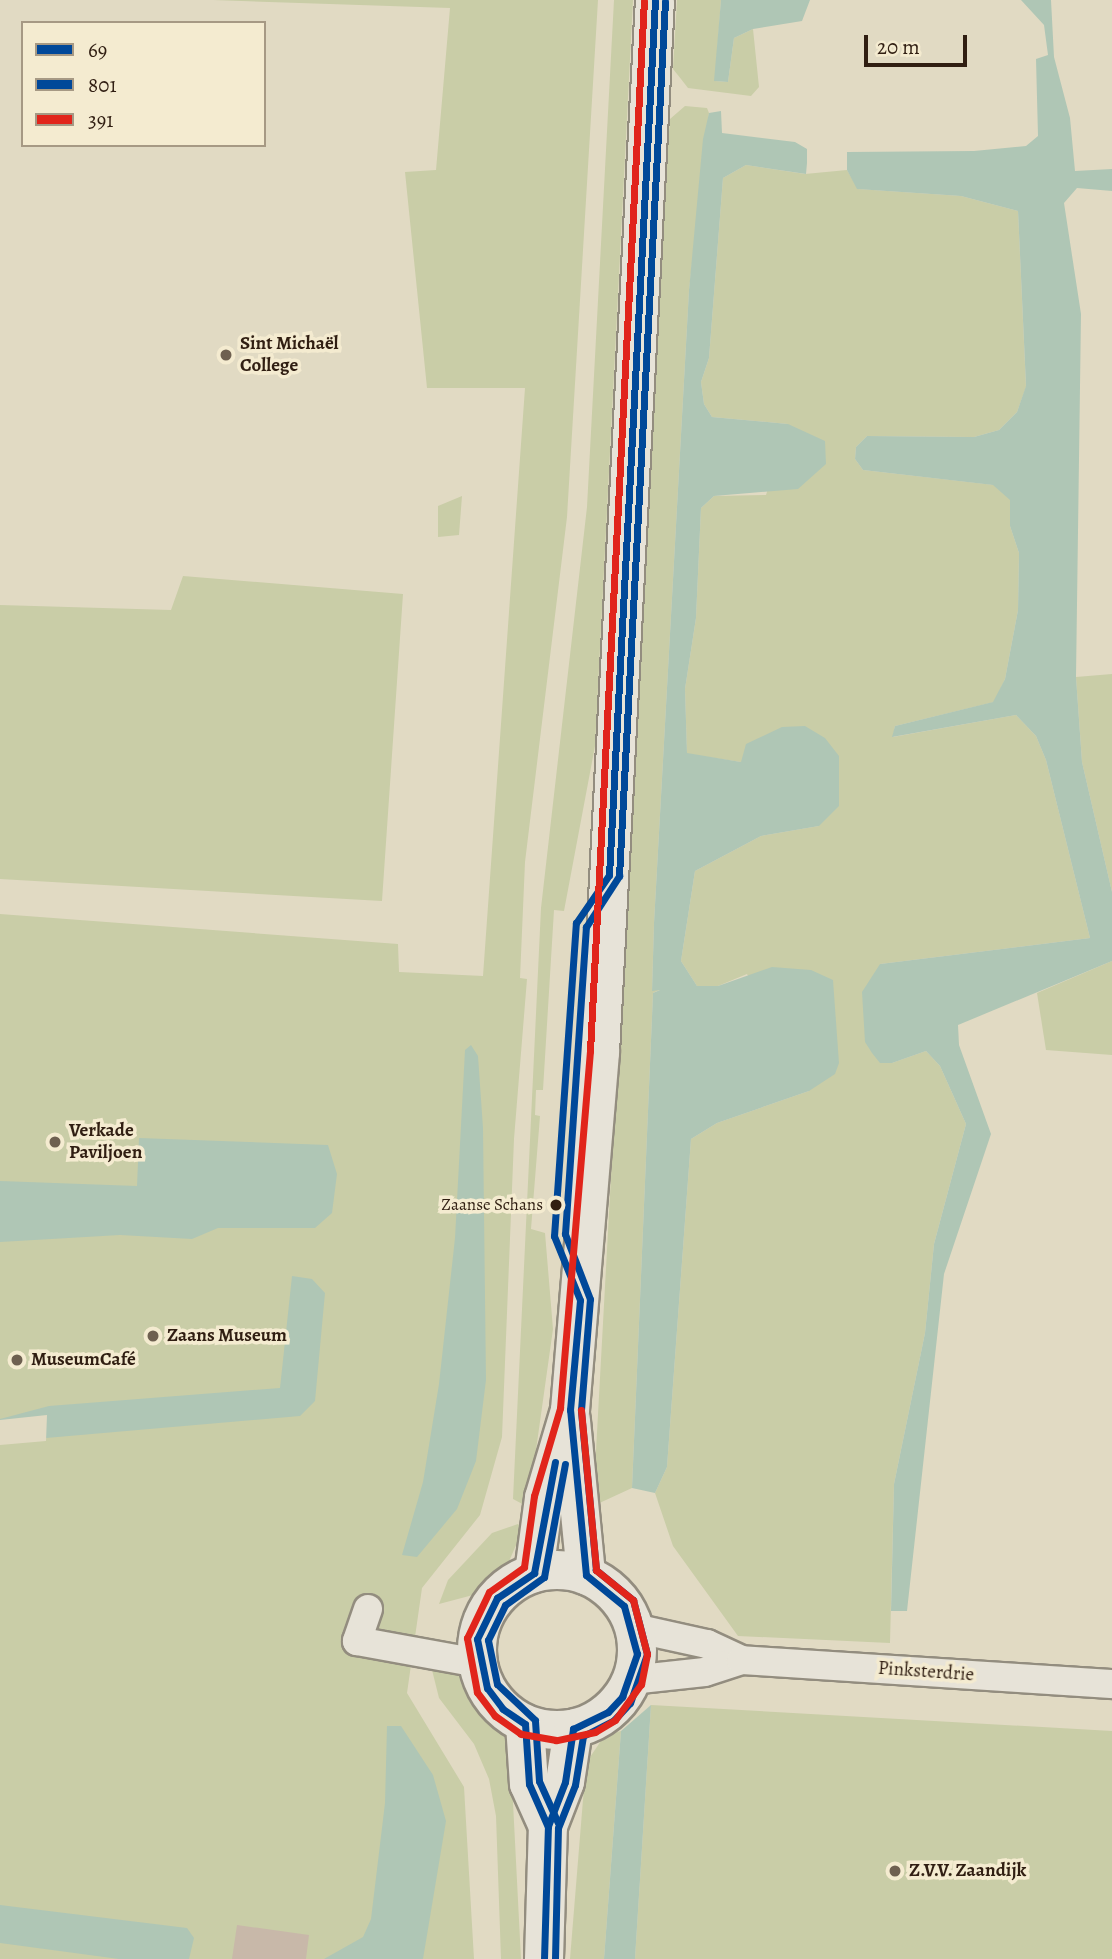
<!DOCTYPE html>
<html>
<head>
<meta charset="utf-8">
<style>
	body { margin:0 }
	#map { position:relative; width:1112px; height:1959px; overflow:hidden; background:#e1dac3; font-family:Alegreya,serif }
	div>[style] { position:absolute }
	.green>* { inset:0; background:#c9cda7 }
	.water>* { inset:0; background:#afc6b5 }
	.pier>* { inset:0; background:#e1dac3 }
	.building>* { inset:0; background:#c8b8a9 }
	.roads { filter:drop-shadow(2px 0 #938d7f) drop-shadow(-2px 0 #938d7f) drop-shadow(0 2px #938d7f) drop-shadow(0 -2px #938d7f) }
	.minor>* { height:28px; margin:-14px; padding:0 14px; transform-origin:14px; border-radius:14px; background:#e7e3d8 }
	.secondary>* { height:38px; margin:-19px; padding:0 19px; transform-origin:19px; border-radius:19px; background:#e7e3d8 }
	.secondary>.ring { margin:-19px; padding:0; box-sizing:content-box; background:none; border:38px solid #e7e3d8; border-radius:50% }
	.bus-1>* { height:7px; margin:-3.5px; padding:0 3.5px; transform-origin:3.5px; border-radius:3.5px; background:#004899 }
	.bus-2>* { height:7px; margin:-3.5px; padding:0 3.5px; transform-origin:3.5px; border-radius:3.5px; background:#004899 }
	.bus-3>* { height:7px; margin:-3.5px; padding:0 3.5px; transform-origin:3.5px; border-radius:3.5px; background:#e1251b }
	.dots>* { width:19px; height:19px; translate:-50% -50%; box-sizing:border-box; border:4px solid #f4ebd0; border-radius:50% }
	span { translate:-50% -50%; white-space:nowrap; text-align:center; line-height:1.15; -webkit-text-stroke:7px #f4ebd0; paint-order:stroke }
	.bus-label { font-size:17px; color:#301e12 }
	.right { translate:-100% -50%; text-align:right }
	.poi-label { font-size:19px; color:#301e12; font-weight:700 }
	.left { translate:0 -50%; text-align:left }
	.street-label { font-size:19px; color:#301e12 }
	.legend { position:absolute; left:21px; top:21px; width:245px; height:126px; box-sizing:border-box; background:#f4ebd0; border:2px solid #a69984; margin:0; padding:9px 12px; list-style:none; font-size:21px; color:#301e12 }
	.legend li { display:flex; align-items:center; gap:14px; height:35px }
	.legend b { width:35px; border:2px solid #a69984 }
	.scale { position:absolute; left:864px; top:35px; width:103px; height:32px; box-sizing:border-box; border:4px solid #301e12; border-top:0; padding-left:9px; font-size:21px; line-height:24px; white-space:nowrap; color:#301e12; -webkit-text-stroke:5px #f4ebd0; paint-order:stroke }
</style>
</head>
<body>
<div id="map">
	<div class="green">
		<i style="clip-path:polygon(213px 0,598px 0,567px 517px,525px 862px,520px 978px,527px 979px,514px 1139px,502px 1437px,480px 1515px,422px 1588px,407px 1693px,464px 1787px,474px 1959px,0 1959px,0 914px,398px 944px,399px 972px,483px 976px,525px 388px,427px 388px,405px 172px,436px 170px,450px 8px)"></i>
		<i style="clip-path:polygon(614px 0,633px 0,595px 746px,564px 911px,554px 910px,543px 1090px,536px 1090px,535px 1115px,540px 1116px,531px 1229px,545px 1233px,553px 1329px,528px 1507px,513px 1499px,541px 908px,587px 507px)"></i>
		<i style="clip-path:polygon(677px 0,721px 0,715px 81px,728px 82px,734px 38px,753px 29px,759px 87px,751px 96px,688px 88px,681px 79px,673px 69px)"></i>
		<i style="clip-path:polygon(685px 106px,707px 108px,709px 113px,689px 290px,654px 923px,652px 990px,665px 987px,653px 993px,632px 1488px,593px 1506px,666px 170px,670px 119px)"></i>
		<i style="clip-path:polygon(746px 165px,805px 174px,847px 170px,858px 189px,961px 196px,1018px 211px,1026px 387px,1017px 412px,999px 430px,974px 437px,867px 436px,856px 447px,855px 459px,863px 470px,994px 485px,1011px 500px,1010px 526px,1019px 553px,1018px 610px,1005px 679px,994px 702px,895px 726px,893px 737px,1016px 715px,1036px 736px,1046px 760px,1090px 938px,880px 964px,892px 1063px,926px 1051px,940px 1066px,966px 1124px,934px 1244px,925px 1333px,894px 1484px,890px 1643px,738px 1636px,673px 1546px,655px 1493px,667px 1467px,691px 1139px,717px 1123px,809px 1091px,747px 974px,718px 986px,697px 986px,681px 961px,695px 871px,761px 836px,819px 826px,741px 762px,687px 754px,685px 689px,696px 618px,701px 508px,714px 496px,766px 495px,788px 424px,712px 417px,704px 404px,701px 382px,709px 358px,723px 178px)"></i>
		<i style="clip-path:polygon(462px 496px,459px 535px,438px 537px,438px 506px)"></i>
		<i style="clip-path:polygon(183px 576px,403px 594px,382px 901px,0 879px,0 605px,171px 610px)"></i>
		<i style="clip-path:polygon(1112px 674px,1112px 892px,1082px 762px,1076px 677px)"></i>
		<i style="clip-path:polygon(1112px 961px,1112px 1055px,1046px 1050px,1037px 993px)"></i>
		<i style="clip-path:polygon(518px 1524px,523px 1529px,507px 1566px,473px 1595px,439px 1604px,448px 1580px,492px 1533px)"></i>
		<i style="clip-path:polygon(431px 1666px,456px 1670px,464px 1677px,510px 1744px,521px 1959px,501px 1959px,496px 1816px,489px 1779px,474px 1744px,439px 1698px)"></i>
		<i style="clip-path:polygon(651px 1705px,1112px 1731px,1112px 1959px,635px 1959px)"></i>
		<i style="clip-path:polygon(621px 1731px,604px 1959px,570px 1959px,586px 1763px,605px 1735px)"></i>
	</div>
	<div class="water">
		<i style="clip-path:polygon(721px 0,810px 0,802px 21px,753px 29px,734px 38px,728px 82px,714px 81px)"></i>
		<i style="clip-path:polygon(1021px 0,1051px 0,1054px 57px,1070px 118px,1075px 171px,1112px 169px,1112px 191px,1077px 188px,1064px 203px,1081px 314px,1076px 677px,1082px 762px,1112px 892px,1112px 961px,958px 1025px,959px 1045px,991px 1134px,944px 1274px,907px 1611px,891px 1611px,894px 1484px,925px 1333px,934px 1244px,966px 1124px,940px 1066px,926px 1051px,892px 1063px,880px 1063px,872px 1053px,865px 1042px,862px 992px,880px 964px,1090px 938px,1046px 760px,1036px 736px,1016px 715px,892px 737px,895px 726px,993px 702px,1005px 679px,1018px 610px,1019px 553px,1010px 526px,1010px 500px,993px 485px,863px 470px,855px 459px,856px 447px,867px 436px,974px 437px,999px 430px,1017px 412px,1026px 386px,1018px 211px,961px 196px,857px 189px,847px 170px,847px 152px,974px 151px,1026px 146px,1038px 136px,1036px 59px,1048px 55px,1044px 25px)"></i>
		<i style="clip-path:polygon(721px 111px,722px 133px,795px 142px,807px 149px,807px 163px,806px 174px,746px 165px,723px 178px,709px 358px,701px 382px,704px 404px,712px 417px,788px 424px,825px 441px,826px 464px,798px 489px,714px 496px,701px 508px,696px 618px,685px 689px,687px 753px,741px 762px,746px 744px,782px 727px,805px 726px,825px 738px,839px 756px,839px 806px,819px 826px,761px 836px,695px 871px,681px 961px,697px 986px,718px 986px,772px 967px,811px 970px,833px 980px,839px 1063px,835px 1074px,809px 1091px,717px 1123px,691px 1139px,667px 1467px,655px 1493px,632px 1488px,653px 993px,660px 990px,652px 991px,654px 923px,689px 290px,703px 139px,709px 113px)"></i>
		<i style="clip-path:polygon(471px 1045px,478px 1056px,483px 1128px,486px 1380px,476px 1461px,457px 1509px,417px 1557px,402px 1555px,423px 1482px,439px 1384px,455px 1238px,465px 1050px)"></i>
		<i style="clip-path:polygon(139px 1138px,328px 1145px,337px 1174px,332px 1213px,315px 1228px,218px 1228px,192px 1239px,120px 1235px,0 1242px,0 1181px,137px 1186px)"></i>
		<i style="clip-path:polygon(292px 1276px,312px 1279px,325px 1293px,315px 1401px,300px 1416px,0 1442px,0 1419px,49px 1406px,280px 1388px)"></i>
		<i style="clip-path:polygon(651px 1705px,635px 1959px,604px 1959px,621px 1731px)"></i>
		<i style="clip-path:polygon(387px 1726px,401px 1726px,433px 1775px,446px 1821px,423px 1959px,324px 1959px,363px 1937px,371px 1919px,385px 1803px)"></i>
		<i style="clip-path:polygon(0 1905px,187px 1928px,194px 1938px,189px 1959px,119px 1959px,0 1943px)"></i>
	</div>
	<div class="pier">
		<i style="clip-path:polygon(47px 1415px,46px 1441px,0 1445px,0 1420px)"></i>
	</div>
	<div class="building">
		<i style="clip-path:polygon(237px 1925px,309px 1935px,306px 1959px,232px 1959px)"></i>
	</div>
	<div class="roads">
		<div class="minor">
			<i style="left:368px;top:1609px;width:34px;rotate:109deg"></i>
			<i style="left:357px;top:1641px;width:123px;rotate:10.3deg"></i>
			<i style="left:634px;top:1628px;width:75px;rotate:12.4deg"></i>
			<i style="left:707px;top:1644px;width:38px;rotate:25deg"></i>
			<i style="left:631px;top:1680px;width:74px;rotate:-6.2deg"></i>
			<i style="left:705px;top:1672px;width:38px;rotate:-18deg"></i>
			<i style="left:741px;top:1660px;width:372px;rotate:3.7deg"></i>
		</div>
		<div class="secondary">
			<i style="left:571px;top:1421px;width:155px;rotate:84.4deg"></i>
			<i class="ring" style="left:477px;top:1570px;width:122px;height:122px"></i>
			<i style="left:534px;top:1573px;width:76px;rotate:-82.4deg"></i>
			<i style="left:544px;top:1498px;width:92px;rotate:-73.5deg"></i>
			<i style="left:570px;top:1410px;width:359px;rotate:-85.2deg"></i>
			<i style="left:600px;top:1052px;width:1053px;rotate:-87.01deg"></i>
			<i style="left:525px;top:1724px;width:60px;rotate:86.2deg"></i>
			<i style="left:529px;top:1784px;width:46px;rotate:65.7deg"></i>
			<i style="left:544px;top:1959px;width:133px;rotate:-88.3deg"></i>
			<i style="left:548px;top:1826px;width:47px;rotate:-68.9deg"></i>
			<i style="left:565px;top:1782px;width:54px;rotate:-81.4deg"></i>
		</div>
	</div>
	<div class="bus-1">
		<i style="left:548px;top:1827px;width:47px;rotate:-113.8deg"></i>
		<i style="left:529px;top:1784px;width:60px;rotate:-93.8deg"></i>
		<i style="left:525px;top:1724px;width:27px;rotate:-146deg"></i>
		<i style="left:503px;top:1709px;width:26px;rotate:-127deg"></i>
		<i style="left:487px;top:1688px;width:50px;rotate:-101.5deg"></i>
		<i style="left:477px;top:1639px;width:46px;rotate:-64deg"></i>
		<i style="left:497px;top:1598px;width:45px;rotate:-34deg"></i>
		<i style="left:534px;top:1573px;width:113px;rotate:-79.3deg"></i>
		<i style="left:544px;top:1959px;width:133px;rotate:-88.3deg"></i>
		<i style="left:548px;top:1826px;width:47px;rotate:-68.9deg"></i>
		<i style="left:565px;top:1782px;width:54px;rotate:-81.4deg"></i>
		<i style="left:573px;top:1729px;width:39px;rotate:-26deg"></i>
		<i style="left:608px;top:1712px;width:21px;rotate:-47deg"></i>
		<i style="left:622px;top:1697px;width:46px;rotate:-70.8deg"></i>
		<i style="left:637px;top:1654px;width:50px;rotate:-105.2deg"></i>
		<i style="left:624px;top:1606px;width:49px;rotate:-140.8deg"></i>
		<i style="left:586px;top:1575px;width:166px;rotate:-95.5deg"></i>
		<i style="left:570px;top:1410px;width:110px;rotate:-84.8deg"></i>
		<i style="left:580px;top:1300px;width:69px;rotate:-112.1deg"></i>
		<i style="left:554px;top:1236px;width:314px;rotate:-86deg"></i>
		<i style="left:576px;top:923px;width:58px;rotate:-55.5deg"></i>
		<i style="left:609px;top:875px;width:876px;rotate:-86.99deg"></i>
	</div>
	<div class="bus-2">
		<i style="left:558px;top:1823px;width:46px;rotate:-114.3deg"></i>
		<i style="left:539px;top:1781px;width:61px;rotate:-93.8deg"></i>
		<i style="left:535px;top:1720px;width:52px;rotate:-136.5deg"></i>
		<i style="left:497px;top:1684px;width:45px;rotate:-101.6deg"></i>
		<i style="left:488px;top:1640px;width:39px;rotate:-64deg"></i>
		<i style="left:505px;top:1605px;width:48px;rotate:-35.7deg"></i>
		<i style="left:544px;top:1577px;width:115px;rotate:-79.5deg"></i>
		<i style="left:555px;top:1959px;width:131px;rotate:-88.7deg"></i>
		<i style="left:558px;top:1828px;width:46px;rotate:-68.4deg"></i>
		<i style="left:575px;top:1785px;width:50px;rotate:-80.7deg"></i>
		<i style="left:583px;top:1736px;width:35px;rotate:-27deg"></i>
		<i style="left:614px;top:1720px;width:23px;rotate:-47deg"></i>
		<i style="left:630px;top:1703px;width:52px;rotate:-70.9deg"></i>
		<i style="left:647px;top:1654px;width:56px;rotate:-104.5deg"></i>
		<i style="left:633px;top:1600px;width:48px;rotate:-141deg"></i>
		<i style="left:596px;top:1570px;width:161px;rotate:-95.4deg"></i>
		<i style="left:581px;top:1410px;width:111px;rotate:-85.4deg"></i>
		<i style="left:590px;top:1299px;width:70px;rotate:-111deg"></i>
		<i style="left:565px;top:1234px;width:308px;rotate:-86.1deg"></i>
		<i style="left:586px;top:927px;width:61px;rotate:-57.1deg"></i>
		<i style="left:619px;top:876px;width:876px;rotate:-86.99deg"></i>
	</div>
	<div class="bus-3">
		<i style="left:581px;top:1410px;width:161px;rotate:84.6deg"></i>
		<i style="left:596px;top:1570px;width:48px;rotate:39deg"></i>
		<i style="left:633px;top:1600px;width:56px;rotate:75.5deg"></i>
		<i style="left:647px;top:1654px;width:31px;rotate:101deg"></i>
		<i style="left:641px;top:1684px;width:44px;rotate:125.8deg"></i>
		<i style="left:615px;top:1720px;width:23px;rotate:149deg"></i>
		<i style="left:595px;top:1732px;width:40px;rotate:168deg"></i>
		<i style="left:556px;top:1740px;width:36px;rotate:-170deg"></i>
		<i style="left:521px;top:1734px;width:32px;rotate:-145deg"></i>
		<i style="left:495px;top:1716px;width:30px;rotate:-127deg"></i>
		<i style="left:477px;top:1692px;width:55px;rotate:-100.5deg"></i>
		<i style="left:467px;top:1638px;width:51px;rotate:-64.4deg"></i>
		<i style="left:489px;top:1592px;width:43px;rotate:-35.5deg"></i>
		<i style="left:524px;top:1567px;width:72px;rotate:-82deg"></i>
		<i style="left:534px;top:1496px;width:92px;rotate:-73.5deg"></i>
		<i style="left:560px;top:1408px;width:358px;rotate:-85.2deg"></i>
		<i style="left:590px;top:1051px;width:1052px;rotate:-87.06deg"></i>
	</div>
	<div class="dots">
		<i style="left:226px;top:355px;background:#6e6050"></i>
		<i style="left:55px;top:1142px;background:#6e6050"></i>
		<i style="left:556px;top:1205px;background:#301e12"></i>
		<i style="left:153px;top:1336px;background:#6e6050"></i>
		<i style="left:17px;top:1360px;background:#6e6050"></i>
		<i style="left:895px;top:1871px;background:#6e6050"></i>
	</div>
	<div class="bus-label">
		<span class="right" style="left:543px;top:1205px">Zaanse Schans</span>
	</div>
	<div class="poi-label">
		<span class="left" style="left:240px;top:355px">Sint Michaël<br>College</span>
		<span class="left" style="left:69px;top:1142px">Verkade<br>Paviljoen</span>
		<span class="left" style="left:167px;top:1336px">Zaans Museum</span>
		<span class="left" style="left:31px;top:1360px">MuseumCafé</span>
		<span class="left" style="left:909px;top:1871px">Z.V.V. Zaandijk</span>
	</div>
	<div class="street-label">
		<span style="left:926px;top:1672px;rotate:4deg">Pinksterdrie</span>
	</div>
	<ul class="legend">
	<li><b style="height:9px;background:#004899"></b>69</li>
	<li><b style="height:9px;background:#004899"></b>801</li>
	<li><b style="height:9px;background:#e1251b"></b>391</li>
	</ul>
	<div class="scale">20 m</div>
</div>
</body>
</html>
